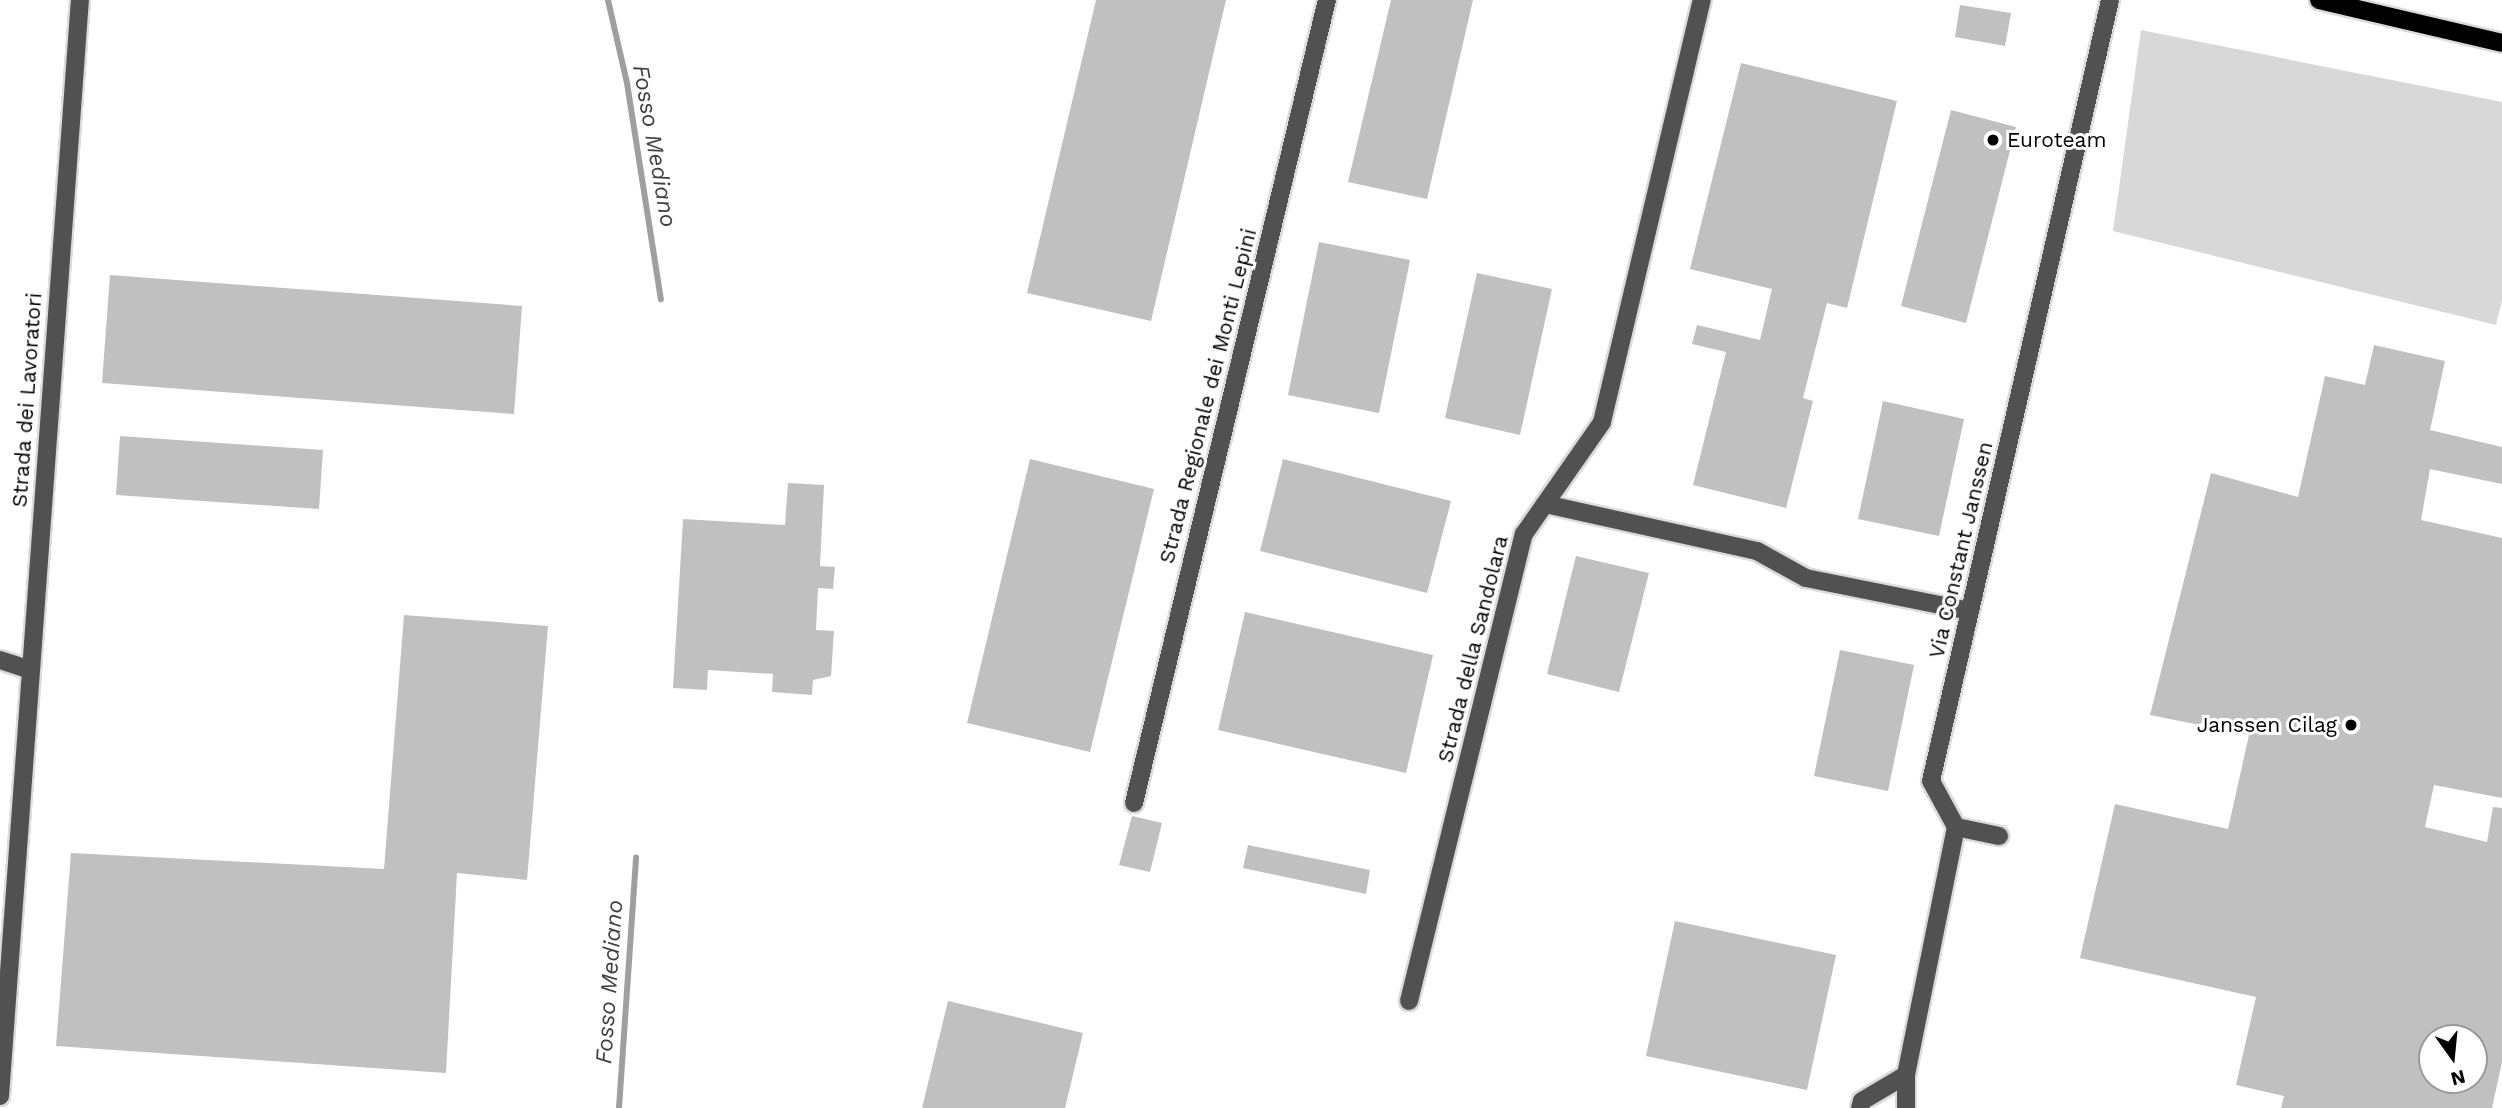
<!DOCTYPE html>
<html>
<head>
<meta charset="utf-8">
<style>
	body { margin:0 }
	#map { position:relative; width:2502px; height:1108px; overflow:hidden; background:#fff; font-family:"Work Sans",sans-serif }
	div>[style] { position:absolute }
	.green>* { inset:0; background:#d8d8d8 }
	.stream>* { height:6px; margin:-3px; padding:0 3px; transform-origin:3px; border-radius:3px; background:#9f9f9f }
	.building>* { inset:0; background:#c0c0c0 }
	.roads { filter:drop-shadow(2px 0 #dbdbdb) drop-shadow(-2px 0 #dbdbdb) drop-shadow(0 2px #dbdbdb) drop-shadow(0 -2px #dbdbdb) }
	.minor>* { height:18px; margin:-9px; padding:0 9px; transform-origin:9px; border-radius:9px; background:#515151 }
	.major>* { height:18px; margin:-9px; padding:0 9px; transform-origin:9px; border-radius:9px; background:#000 }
	.dots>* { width:19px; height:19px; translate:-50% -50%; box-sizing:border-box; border:4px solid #fff; border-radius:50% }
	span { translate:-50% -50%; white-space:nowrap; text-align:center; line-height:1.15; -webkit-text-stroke:6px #fff; paint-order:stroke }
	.poi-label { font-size:21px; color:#000 }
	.left { translate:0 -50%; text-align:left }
	.right { translate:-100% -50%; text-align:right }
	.street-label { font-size:21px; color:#000 }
	.water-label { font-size:23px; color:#404040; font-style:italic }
	.north { position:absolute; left:2418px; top:1024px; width:70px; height:70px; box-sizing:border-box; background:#fff; border:2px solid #999; border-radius:50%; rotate:165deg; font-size:19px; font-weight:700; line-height:28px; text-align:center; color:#000 }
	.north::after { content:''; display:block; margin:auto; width:24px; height:32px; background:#000; clip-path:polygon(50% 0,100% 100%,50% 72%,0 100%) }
</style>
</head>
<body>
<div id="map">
	<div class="green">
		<i style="clip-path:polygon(2141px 30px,2502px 102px,2502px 301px,2496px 325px,2113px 231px)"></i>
	</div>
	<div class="stream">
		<i style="left:608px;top:0;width:85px;rotate:77.1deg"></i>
		<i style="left:627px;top:83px;width:219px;rotate:81.1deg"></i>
		<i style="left:619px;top:1108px;width:251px;rotate:-86.1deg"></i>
	</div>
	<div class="building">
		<i style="clip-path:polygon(1096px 0,1226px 0,1151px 321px,1027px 293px)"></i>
		<i style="clip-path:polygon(1391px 0,1473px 0,1427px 199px,1348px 182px)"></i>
		<i style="clip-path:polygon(1960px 5px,2011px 13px,2005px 46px,1955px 37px)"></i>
		<i style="clip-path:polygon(1741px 63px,1897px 101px,1847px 308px,1827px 303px,1803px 398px,1813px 401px,1786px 508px,1693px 485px,1726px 352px,1692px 344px,1697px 325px,1760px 340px,1772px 289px,1690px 269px)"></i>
		<i style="clip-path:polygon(1951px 110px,2016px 127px,1966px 323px,1901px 306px)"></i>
		<i style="clip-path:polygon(1319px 242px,1410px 260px,1379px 413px,1288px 395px)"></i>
		<i style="clip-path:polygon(1477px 273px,1552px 289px,1520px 435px,1445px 418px)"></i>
		<i style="clip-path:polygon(110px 275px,522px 306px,514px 414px,102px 383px)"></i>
		<i style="clip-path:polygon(evenodd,2374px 345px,2445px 361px,2430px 430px,2502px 447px,2502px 484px,2430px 469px,2421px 520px,2502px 538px,2502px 798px,2434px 785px,2425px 827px,2487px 842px,2493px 807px,2502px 808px,2502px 1062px,2492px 1108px,2281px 1108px,2284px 1096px,2236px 1085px,2256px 997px,2080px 958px,2115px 804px,2228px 829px,2249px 735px,2150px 715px,2211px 473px,2298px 497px,2325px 376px,2365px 385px,2374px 345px,2432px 1038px,2474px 1038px,2474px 1080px,2432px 1080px,2432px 1038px)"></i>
		<i style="clip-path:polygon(1883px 401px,1964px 419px,1939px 536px,1858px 519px)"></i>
		<i style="clip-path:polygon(120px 436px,323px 450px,319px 509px,116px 495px)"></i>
		<i style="clip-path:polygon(1030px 459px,1154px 489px,1090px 752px,967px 723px)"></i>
		<i style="clip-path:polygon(1283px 459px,1451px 501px,1427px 593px,1260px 551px)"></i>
		<i style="clip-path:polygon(788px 483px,824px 485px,820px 566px,835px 567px,833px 589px,818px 588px,816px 630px,834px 631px,831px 676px,813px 680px,812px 695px,772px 692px,773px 674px,708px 670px,707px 690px,673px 688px,683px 519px,785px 525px)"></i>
		<i style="clip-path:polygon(1576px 556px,1649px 573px,1619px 692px,1547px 674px)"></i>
		<i style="clip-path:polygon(1245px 612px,1433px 655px,1406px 773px,1218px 730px)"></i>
		<i style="clip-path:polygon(404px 615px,548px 626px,527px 880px,457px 873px,446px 1073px,56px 1046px,71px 853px,384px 869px)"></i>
		<i style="clip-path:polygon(1840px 650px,1914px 665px,1888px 791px,1814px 776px)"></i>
		<i style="clip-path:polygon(1132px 816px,1162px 823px,1150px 872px,1119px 865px)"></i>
		<i style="clip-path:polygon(1248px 845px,1370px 870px,1366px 894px,1243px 868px)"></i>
		<i style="clip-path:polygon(1675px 921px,1836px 955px,1807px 1090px,1646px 1056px)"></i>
		<i style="clip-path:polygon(948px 1001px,1083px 1033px,1065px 1108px,922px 1108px)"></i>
	</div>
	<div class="roads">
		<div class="minor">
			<i style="left:1545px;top:504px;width:217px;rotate:12.5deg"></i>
			<i style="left:1757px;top:551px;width:56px;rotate:28.9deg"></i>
			<i style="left:1806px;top:578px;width:167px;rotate:11.4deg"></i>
			<i style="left:0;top:660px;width:32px;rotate:18deg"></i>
			<i style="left:1134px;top:803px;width:826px;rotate:-76.49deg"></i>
			<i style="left:1956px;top:827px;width:44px;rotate:11.8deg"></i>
			<i style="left:1409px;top:1001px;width:481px;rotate:-76.2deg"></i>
			<i style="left:1524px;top:534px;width:136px;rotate:-55.1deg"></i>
			<i style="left:1602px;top:422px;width:434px;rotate:-76.7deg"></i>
			<i style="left:0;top:1096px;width:1099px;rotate:-85.83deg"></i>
			<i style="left:1860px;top:1108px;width:7px;rotate:-74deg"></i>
			<i style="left:1862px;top:1101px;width:51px;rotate:-30.6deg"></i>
			<i style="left:1906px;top:1108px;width:33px;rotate:-90deg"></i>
			<i style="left:1906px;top:1075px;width:253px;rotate:-78.6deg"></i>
			<i style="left:1956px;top:827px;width:52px;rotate:-118.5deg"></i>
			<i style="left:1931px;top:781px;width:801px;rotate:-77.09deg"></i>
		</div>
		<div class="major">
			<i style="left:2319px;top:0;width:188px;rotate:13.2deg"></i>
		</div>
	</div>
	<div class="dots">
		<i style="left:1993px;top:140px;background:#000"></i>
		<i style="left:2351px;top:725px;background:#000"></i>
	</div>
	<div class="poi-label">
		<span class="left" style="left:2007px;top:140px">Euroteam</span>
		<span class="right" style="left:2337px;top:725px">Janssen Cilag</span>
	</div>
	<div class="street-label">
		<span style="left:1208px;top:396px;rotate:-76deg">Strada Regionale dei Monti Lepini</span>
		<span style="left:27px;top:400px;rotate:-86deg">Strada dei Lavoratori</span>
		<span style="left:1961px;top:550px;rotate:-77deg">Via Constant Janssen</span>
		<span style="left:1473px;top:649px;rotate:-76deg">Strada della Sandolara</span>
	</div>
	<div class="water-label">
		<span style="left:654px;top:146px;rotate:80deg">Fosso Mediano</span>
		<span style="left:610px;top:982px;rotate:-86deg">Fosso Mediano</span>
	</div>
	<div class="north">N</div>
</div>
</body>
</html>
